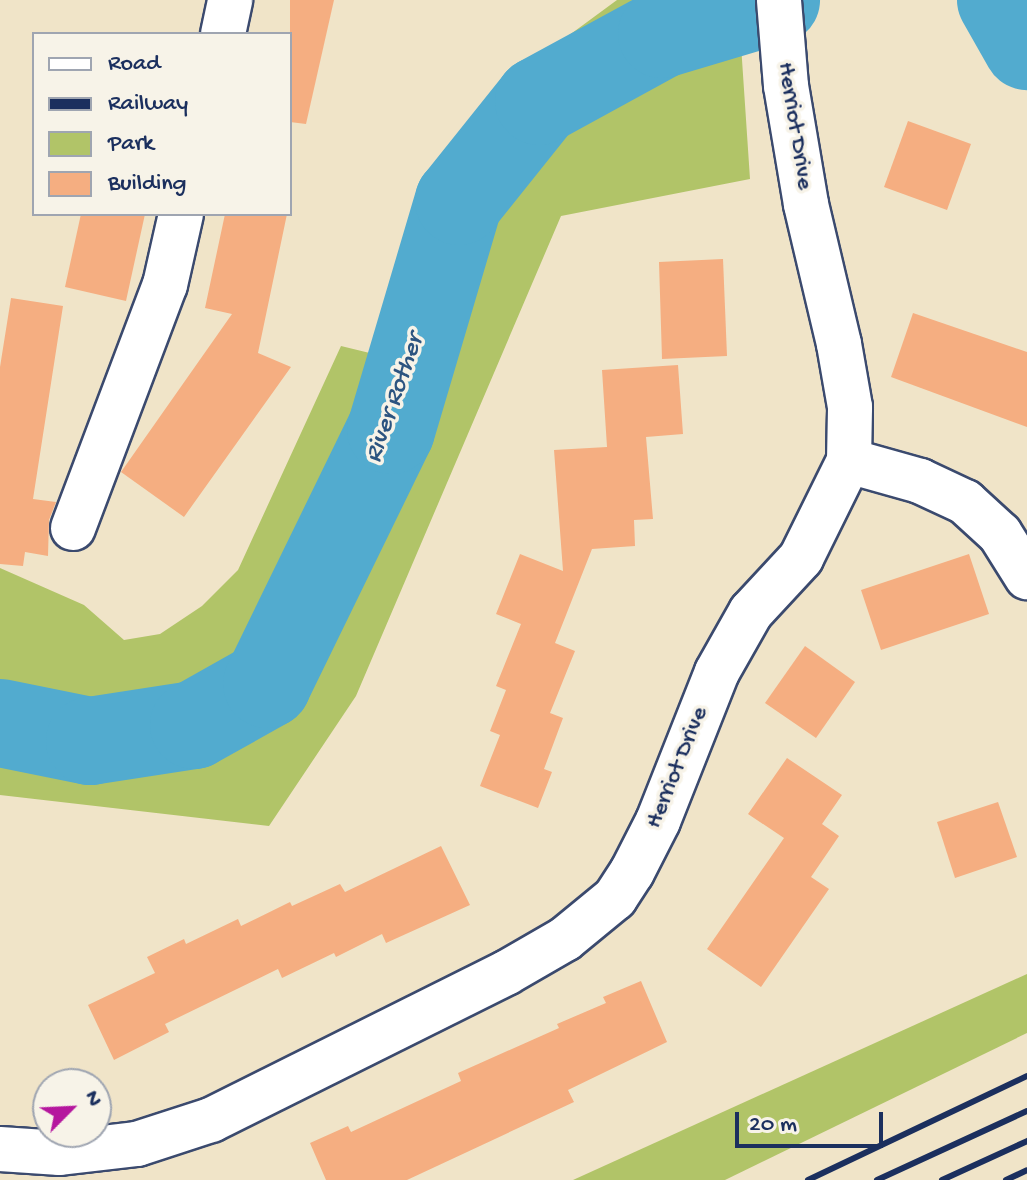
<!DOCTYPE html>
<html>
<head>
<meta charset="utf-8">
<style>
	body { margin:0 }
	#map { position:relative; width:1027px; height:1180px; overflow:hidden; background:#f0e4c8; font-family:"Gochi Hand",sans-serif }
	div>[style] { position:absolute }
	.green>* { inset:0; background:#b1c468 }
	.river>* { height:88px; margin:-44px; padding:0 44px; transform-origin:44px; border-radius:44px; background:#52abcf }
	.building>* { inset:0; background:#f5ae81 }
	.roads { filter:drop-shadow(2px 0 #3b4a6e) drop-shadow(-2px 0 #3b4a6e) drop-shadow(0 2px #3b4a6e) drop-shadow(0 -2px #3b4a6e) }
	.minor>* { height:44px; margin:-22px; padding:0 22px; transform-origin:22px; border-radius:22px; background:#fff }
	.rail>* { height:6px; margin:-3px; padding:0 3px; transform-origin:3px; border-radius:3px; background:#1b2f5e }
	span { translate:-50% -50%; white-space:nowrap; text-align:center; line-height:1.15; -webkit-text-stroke:7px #f7f3e8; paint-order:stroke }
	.street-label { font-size:24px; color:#1b2f5e }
	.water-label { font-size:26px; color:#2c5480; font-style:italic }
	.legend { position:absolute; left:32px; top:32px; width:260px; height:184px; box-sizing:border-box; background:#f7f3e8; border:2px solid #9fa5b1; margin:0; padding:10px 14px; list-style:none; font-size:24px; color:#1b2f5e }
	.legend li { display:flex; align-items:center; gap:16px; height:40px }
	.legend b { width:40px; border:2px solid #9fa5b1 }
	.north { position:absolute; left:32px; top:1068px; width:80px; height:80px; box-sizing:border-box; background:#f7f3e8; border:2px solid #9fa5b1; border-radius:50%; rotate:66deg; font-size:22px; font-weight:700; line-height:32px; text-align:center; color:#1b2f5e }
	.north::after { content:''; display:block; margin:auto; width:28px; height:36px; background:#b5179e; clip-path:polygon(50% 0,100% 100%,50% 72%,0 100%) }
	.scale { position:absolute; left:735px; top:1112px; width:148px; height:36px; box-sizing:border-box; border:4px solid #1b2f5e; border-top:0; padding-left:10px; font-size:24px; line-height:28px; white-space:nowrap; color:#1b2f5e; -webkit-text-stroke:6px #f7f3e8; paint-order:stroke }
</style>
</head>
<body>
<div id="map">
	<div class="green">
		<i style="clip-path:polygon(617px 0,738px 0,750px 179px,561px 216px,356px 696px,269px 826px,0 795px,0 568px,84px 605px,124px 640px,160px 634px,202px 606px,238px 570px,341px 346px,382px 356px,440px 174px,515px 75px)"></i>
		<i style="clip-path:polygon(1027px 974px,1027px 1033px,725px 1180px,573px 1180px)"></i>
	</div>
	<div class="river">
		<i style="left:1001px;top:0;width:53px;rotate:60.5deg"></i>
		<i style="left:0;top:723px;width:92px;rotate:11.3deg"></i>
		<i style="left:90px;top:741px;width:105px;rotate:-8.7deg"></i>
		<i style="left:194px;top:725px;width:84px;rotate:-29.3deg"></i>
		<i style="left:267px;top:684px;width:283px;rotate:-64deg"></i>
		<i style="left:391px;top:430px;width:239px;rotate:-73.5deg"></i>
		<i style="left:459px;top:201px;width:128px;rotate:-51.3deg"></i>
		<i style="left:539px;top:101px;width:140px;rotate:-28.6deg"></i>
		<i style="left:662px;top:34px;width:119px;rotate:-16.6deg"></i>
	</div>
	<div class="building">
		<i style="clip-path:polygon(290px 0,334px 0,306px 124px,290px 122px)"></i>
		<i style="clip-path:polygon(908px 121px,971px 144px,947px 210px,884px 187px)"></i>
		<i style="clip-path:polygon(81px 214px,145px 214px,126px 301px,65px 287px)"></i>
		<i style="clip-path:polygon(225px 214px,287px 214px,258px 353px,291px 367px,184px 517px,121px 472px,232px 314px,205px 308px)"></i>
		<i style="clip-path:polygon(723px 259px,727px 356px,662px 359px,659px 262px)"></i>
		<i style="clip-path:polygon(11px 298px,63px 306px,33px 499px,56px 502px,49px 520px,48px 556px,25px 552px,23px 566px,0 564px,0 367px)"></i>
		<i style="clip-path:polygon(913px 313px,1027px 352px,1027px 427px,891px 377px)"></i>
		<i style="clip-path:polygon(678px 365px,683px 434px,646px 437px,653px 519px,634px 520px,635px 546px,592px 549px,555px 643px,575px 651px,550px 713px,563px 718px,544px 769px,552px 772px,538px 808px,480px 786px,500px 735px,490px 731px,506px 690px,496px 686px,521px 624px,496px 614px,520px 554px,563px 571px,554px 450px,607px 447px,602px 370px)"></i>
		<i style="clip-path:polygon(969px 554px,989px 614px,881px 650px,861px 590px)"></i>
		<i style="clip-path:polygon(805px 646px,855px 682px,816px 738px,765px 703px)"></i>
		<i style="clip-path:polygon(787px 758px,842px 795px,822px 824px,839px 836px,811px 877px,829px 889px,761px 987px,707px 949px,784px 838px,748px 814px)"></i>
		<i style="clip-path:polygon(998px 802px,1017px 857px,955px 878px,937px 822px)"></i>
		<i style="clip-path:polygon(441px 846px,470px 905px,386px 943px,382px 934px,336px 957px,334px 953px,282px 978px,278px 969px,165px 1024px,169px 1032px,114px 1060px,88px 1005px,155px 973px,147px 957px,184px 939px,186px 944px,238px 919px,241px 926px,290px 902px,292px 906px,340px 884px,345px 892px)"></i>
		<i style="clip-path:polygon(641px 981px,667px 1042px,568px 1090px,574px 1102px,407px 1180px,326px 1180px,310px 1143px,348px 1126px,351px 1132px,461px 1081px,458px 1073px,559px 1028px,557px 1024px,606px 1003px,603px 997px)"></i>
	</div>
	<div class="roads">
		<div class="minor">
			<i style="left:223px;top:34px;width:35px;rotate:-78deg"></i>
			<i style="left:849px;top:461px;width:74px;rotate:15.7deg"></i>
			<i style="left:920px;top:481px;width:50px;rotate:25deg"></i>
			<i style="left:965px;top:502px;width:47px;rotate:42.4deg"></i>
			<i style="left:1000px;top:534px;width:51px;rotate:57.9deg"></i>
			<i style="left:73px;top:528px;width:260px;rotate:-69.3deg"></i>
			<i style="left:165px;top:285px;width:73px;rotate:-77.3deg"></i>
			<i style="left:0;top:1149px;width:60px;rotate:3.8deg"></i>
			<i style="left:60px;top:1153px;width:78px;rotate:-6.7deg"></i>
			<i style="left:137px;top:1144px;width:78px;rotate:-18deg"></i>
			<i style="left:211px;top:1120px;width:330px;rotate:-26.5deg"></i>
			<i style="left:506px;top:973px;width:68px;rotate:-30deg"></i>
			<i style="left:565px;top:939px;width:65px;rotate:-39.4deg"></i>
			<i style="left:615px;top:898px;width:31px;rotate:-57deg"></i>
			<i style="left:632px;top:872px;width:57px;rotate:-63deg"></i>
			<i style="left:658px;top:821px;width:160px;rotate:-68.4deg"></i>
			<i style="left:717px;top:672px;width:69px;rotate:-60.5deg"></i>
			<i style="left:751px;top:612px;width:74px;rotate:-47.2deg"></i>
			<i style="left:801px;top:558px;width:108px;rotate:-63.7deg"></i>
			<i style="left:849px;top:461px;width:54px;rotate:-88.9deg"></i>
			<i style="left:850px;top:407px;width:64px;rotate:-99.9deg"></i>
			<i style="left:839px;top:344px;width:144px;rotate:-103.3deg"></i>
			<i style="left:806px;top:204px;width:120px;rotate:-99.6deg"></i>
			<i style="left:786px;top:86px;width:86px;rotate:-94.7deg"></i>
		</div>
	</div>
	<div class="rail">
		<i style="left:808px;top:1180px;width:242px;rotate:-25.4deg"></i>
		<i style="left:877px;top:1180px;width:165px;rotate:-24.7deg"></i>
		<i style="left:942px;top:1180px;width:94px;rotate:-24.6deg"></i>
		<i style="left:1006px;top:1180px;width:23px;rotate:-25deg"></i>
	</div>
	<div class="street-label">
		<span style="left:794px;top:126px;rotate:81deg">Herriot Drive</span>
		<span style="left:678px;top:768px;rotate:-68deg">Herriot Drive</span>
	</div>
	<div class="water-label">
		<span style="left:396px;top:399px;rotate:-71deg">River Rother</span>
	</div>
	<ul class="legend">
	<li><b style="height:10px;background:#fff"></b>Road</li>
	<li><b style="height:10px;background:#1b2f5e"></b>Railway</li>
	<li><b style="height:22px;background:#b1c468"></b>Park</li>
	<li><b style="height:22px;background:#f5ae81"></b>Building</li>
	</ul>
	<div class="north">N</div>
	<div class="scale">20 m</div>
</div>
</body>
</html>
